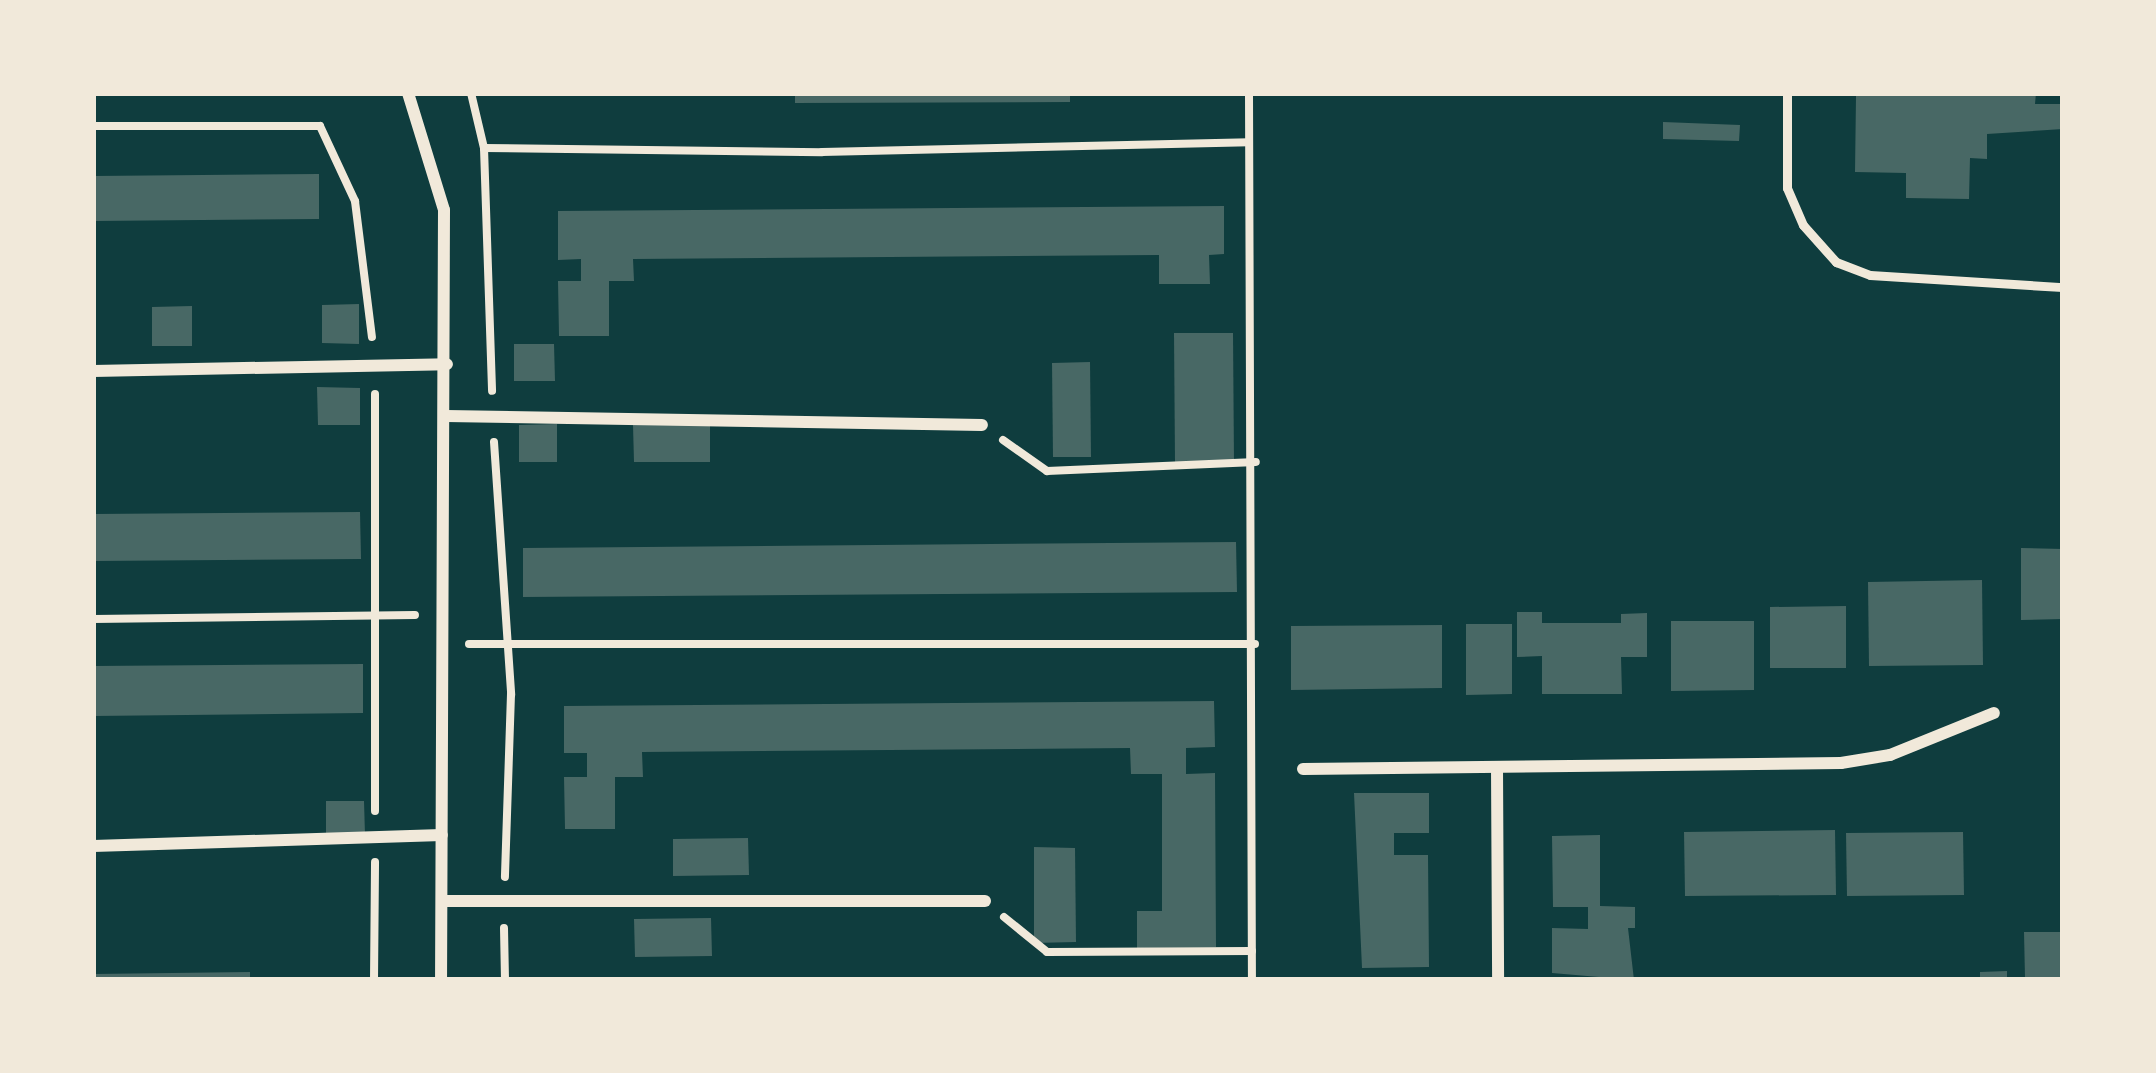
<!DOCTYPE html>
<html>
<head>
<meta charset="utf-8">
<style>
	body { margin:0 }
	#map { position:relative; width:2156px; height:1073px; overflow:hidden; background:#0f3d3e; font-family:"Noto Serif",serif }
	div>[style] { position:absolute }
	.building>* { inset:0; background:#486865 }
	.path>* { height:8px; margin:-4px; padding:0 4px; transform-origin:4px; border-radius:4px; background:#f1e9da }
	.service>* { height:9px; margin:-4.5px; padding:0 4.5px; transform-origin:4.5px; border-radius:4.5px; background:#f1e9da }
	.minor>* { height:12px; margin:-6px; padding:0 6px; transform-origin:6px; border-radius:6px; background:#f1e9da }
	span { translate:-50% -50%; white-space:nowrap; text-align:center; line-height:1.15; -webkit-text-stroke:9px #f1e9da; paint-order:stroke }
	.frame { position:absolute; inset:0; border:96px solid #f1e9da; pointer-events:none }
</style>
</head>
<body>
<div id="map">
	<div class="building">
		<i style="clip-path:polygon(795px 93px,1070px 93px,1070px 102px,795px 103px)"></i>
		<i style="clip-path:polygon(1968px 93px,2036px 93px,2035px 104px,2063px 104px,2063px 129px,1987px 134px,1987px 159px,1970px 158px,1969px 199px,1906px 198px,1906px 173px,1855px 172px,1856px 96px)"></i>
		<i style="clip-path:polygon(1663px 122px,1740px 125px,1739px 141px,1663px 139px)"></i>
		<i style="clip-path:polygon(319px 174px,319px 219px,93px 221px,93px 176px)"></i>
		<i style="clip-path:polygon(1224px 206px,1224px 254px,1209px 255px,1210px 284px,1159px 284px,1159px 255px,633px 259px,634px 281px,609px 281px,609px 336px,559px 336px,558px 281px,581px 281px,581px 259px,558px 260px,558px 211px)"></i>
		<i style="clip-path:polygon(359px 304px,359px 344px,322px 343px,322px 305px)"></i>
		<i style="clip-path:polygon(192px 306px,192px 346px,152px 346px,152px 307px)"></i>
		<i style="clip-path:polygon(1174px 333px,1233px 333px,1234px 463px,1175px 463px)"></i>
		<i style="clip-path:polygon(514px 344px,554px 344px,555px 381px,514px 381px)"></i>
		<i style="clip-path:polygon(1090px 362px,1091px 457px,1053px 457px,1052px 363px)"></i>
		<i style="clip-path:polygon(317px 387px,360px 388px,360px 425px,318px 425px)"></i>
		<i style="clip-path:polygon(557px 424px,557px 462px,519px 462px,519px 425px)"></i>
		<i style="clip-path:polygon(633px 425px,710px 425px,710px 462px,634px 462px)"></i>
		<i style="clip-path:polygon(360px 512px,361px 559px,93px 561px,93px 514px)"></i>
		<i style="clip-path:polygon(1236px 542px,1237px 592px,523px 597px,523px 548px)"></i>
		<i style="clip-path:polygon(2021px 548px,2063px 549px,2063px 619px,2021px 620px)"></i>
		<i style="clip-path:polygon(1982px 580px,1983px 665px,1869px 666px,1868px 582px)"></i>
		<i style="clip-path:polygon(1846px 606px,1846px 668px,1770px 668px,1770px 607px)"></i>
		<i style="clip-path:polygon(1517px 612px,1542px 612px,1542px 623px,1621px 623px,1621px 614px,1647px 613px,1647px 657px,1621px 657px,1622px 694px,1542px 694px,1542px 656px,1517px 657px)"></i>
		<i style="clip-path:polygon(1671px 621px,1754px 621px,1754px 690px,1671px 691px)"></i>
		<i style="clip-path:polygon(1466px 624px,1512px 624px,1512px 694px,1466px 695px)"></i>
		<i style="clip-path:polygon(1442px 625px,1442px 688px,1291px 690px,1291px 626px)"></i>
		<i style="clip-path:polygon(363px 664px,363px 713px,93px 716px,93px 666px)"></i>
		<i style="clip-path:polygon(1214px 701px,1215px 747px,1186px 748px,1186px 774px,1215px 773px,1216px 947px,1137px 948px,1137px 911px,1162px 911px,1162px 774px,1131px 774px,1130px 748px,642px 752px,643px 777px,615px 777px,615px 829px,565px 829px,564px 777px,587px 777px,587px 753px,564px 753px,564px 706px)"></i>
		<i style="clip-path:polygon(1354px 793px,1429px 793px,1429px 833px,1394px 833px,1394px 855px,1428px 855px,1429px 967px,1362px 968px)"></i>
		<i style="clip-path:polygon(326px 801px,364px 801px,365px 835px,326px 835px)"></i>
		<i style="clip-path:polygon(1835px 830px,1836px 895px,1685px 896px,1684px 832px)"></i>
		<i style="clip-path:polygon(1963px 832px,1964px 895px,1847px 896px,1846px 833px)"></i>
		<i style="clip-path:polygon(1600px 835px,1600px 906px,1635px 907px,1635px 928px,1628px 928px,1634px 980px,1552px 973px,1552px 928px,1588px 929px,1588px 907px,1553px 907px,1552px 836px)"></i>
		<i style="clip-path:polygon(748px 838px,749px 875px,673px 876px,673px 839px)"></i>
		<i style="clip-path:polygon(1034px 847px,1075px 848px,1076px 942px,1034px 943px)"></i>
		<i style="clip-path:polygon(711px 918px,712px 956px,635px 957px,634px 919px)"></i>
		<i style="clip-path:polygon(2024px 932px,2063px 932px,2063px 978px,2025px 978px)"></i>
		<i style="clip-path:polygon(2007px 971px,2007px 980px,1980px 980px,1980px 972px)"></i>
		<i style="clip-path:polygon(250px 972px,250px 980px,93px 980px,93px 974px)"></i>
	</div>
	<div class="path">
		<i style="left:471px;top:93px;width:57px;rotate:76.7deg"></i>
		<i style="left:484px;top:148px;width:243px;rotate:88.1deg"></i>
		<i style="left:1249px;top:93px;width:887px;rotate:89.81deg"></i>
		<i style="left:93px;top:126px;width:227px"></i>
		<i style="left:320px;top:126px;width:83px;rotate:65deg"></i>
		<i style="left:355px;top:201px;width:137px;rotate:82.9deg"></i>
		<i style="left:484px;top:148px;width:338px;rotate:0.7deg"></i>
		<i style="left:822px;top:152px;width:427px;rotate:-1.3deg"></i>
		<i style="left:1003px;top:440px;width:54px;rotate:35.2deg"></i>
		<i style="left:1047px;top:471px;width:209px;rotate:-2.5deg"></i>
		<i style="left:494px;top:442px;width:253px;rotate:86.1deg"></i>
		<i style="left:511px;top:694px;width:183px;rotate:91.9deg"></i>
		<i style="left:93px;top:619px;width:322px;rotate:-0.7deg"></i>
		<i style="left:469px;top:644px;width:786px"></i>
		<i style="left:375px;top:811px;width:417px;rotate:-90deg"></i>
		<i style="left:1004px;top:917px;width:55px;rotate:39.1deg"></i>
		<i style="left:1047px;top:952px;width:205px;rotate:-0.3deg"></i>
		<i style="left:504px;top:928px;width:52px;rotate:88.9deg"></i>
		<i style="left:374px;top:980px;width:118px;rotate:-89.5deg"></i>
	</div>
	<div class="service">
		<i style="left:1787px;top:93px;width:95px;rotate:90deg"></i>
		<i style="left:1787px;top:188px;width:40px;rotate:66.6deg"></i>
		<i style="left:1803px;top:225px;width:50px;rotate:48.3deg"></i>
		<i style="left:1836px;top:262px;width:36px;rotate:21deg"></i>
		<i style="left:1870px;top:275px;width:193px;rotate:3.6deg"></i>
	</div>
	<div class="minor">
		<i style="left:408px;top:93px;width:122px;rotate:72.9deg"></i>
		<i style="left:444px;top:210px;width:770px;rotate:90.22deg"></i>
		<i style="left:93px;top:371px;width:354px;rotate:-1.1deg"></i>
		<i style="left:446px;top:416px;width:536px;rotate:0.96deg"></i>
		<i style="left:1497px;top:767px;width:213px;rotate:89.7deg"></i>
		<i style="left:1303px;top:769px;width:538px;rotate:-0.64deg"></i>
		<i style="left:1841px;top:763px;width:50px;rotate:-9.3deg"></i>
		<i style="left:1890px;top:755px;width:112px;rotate:-22deg"></i>
		<i style="left:93px;top:846px;width:349px;rotate:-1.8deg"></i>
		<i style="left:442px;top:901px;width:543px"></i>
	</div>
	<div class="frame"></div>
</div>
</body>
</html>
